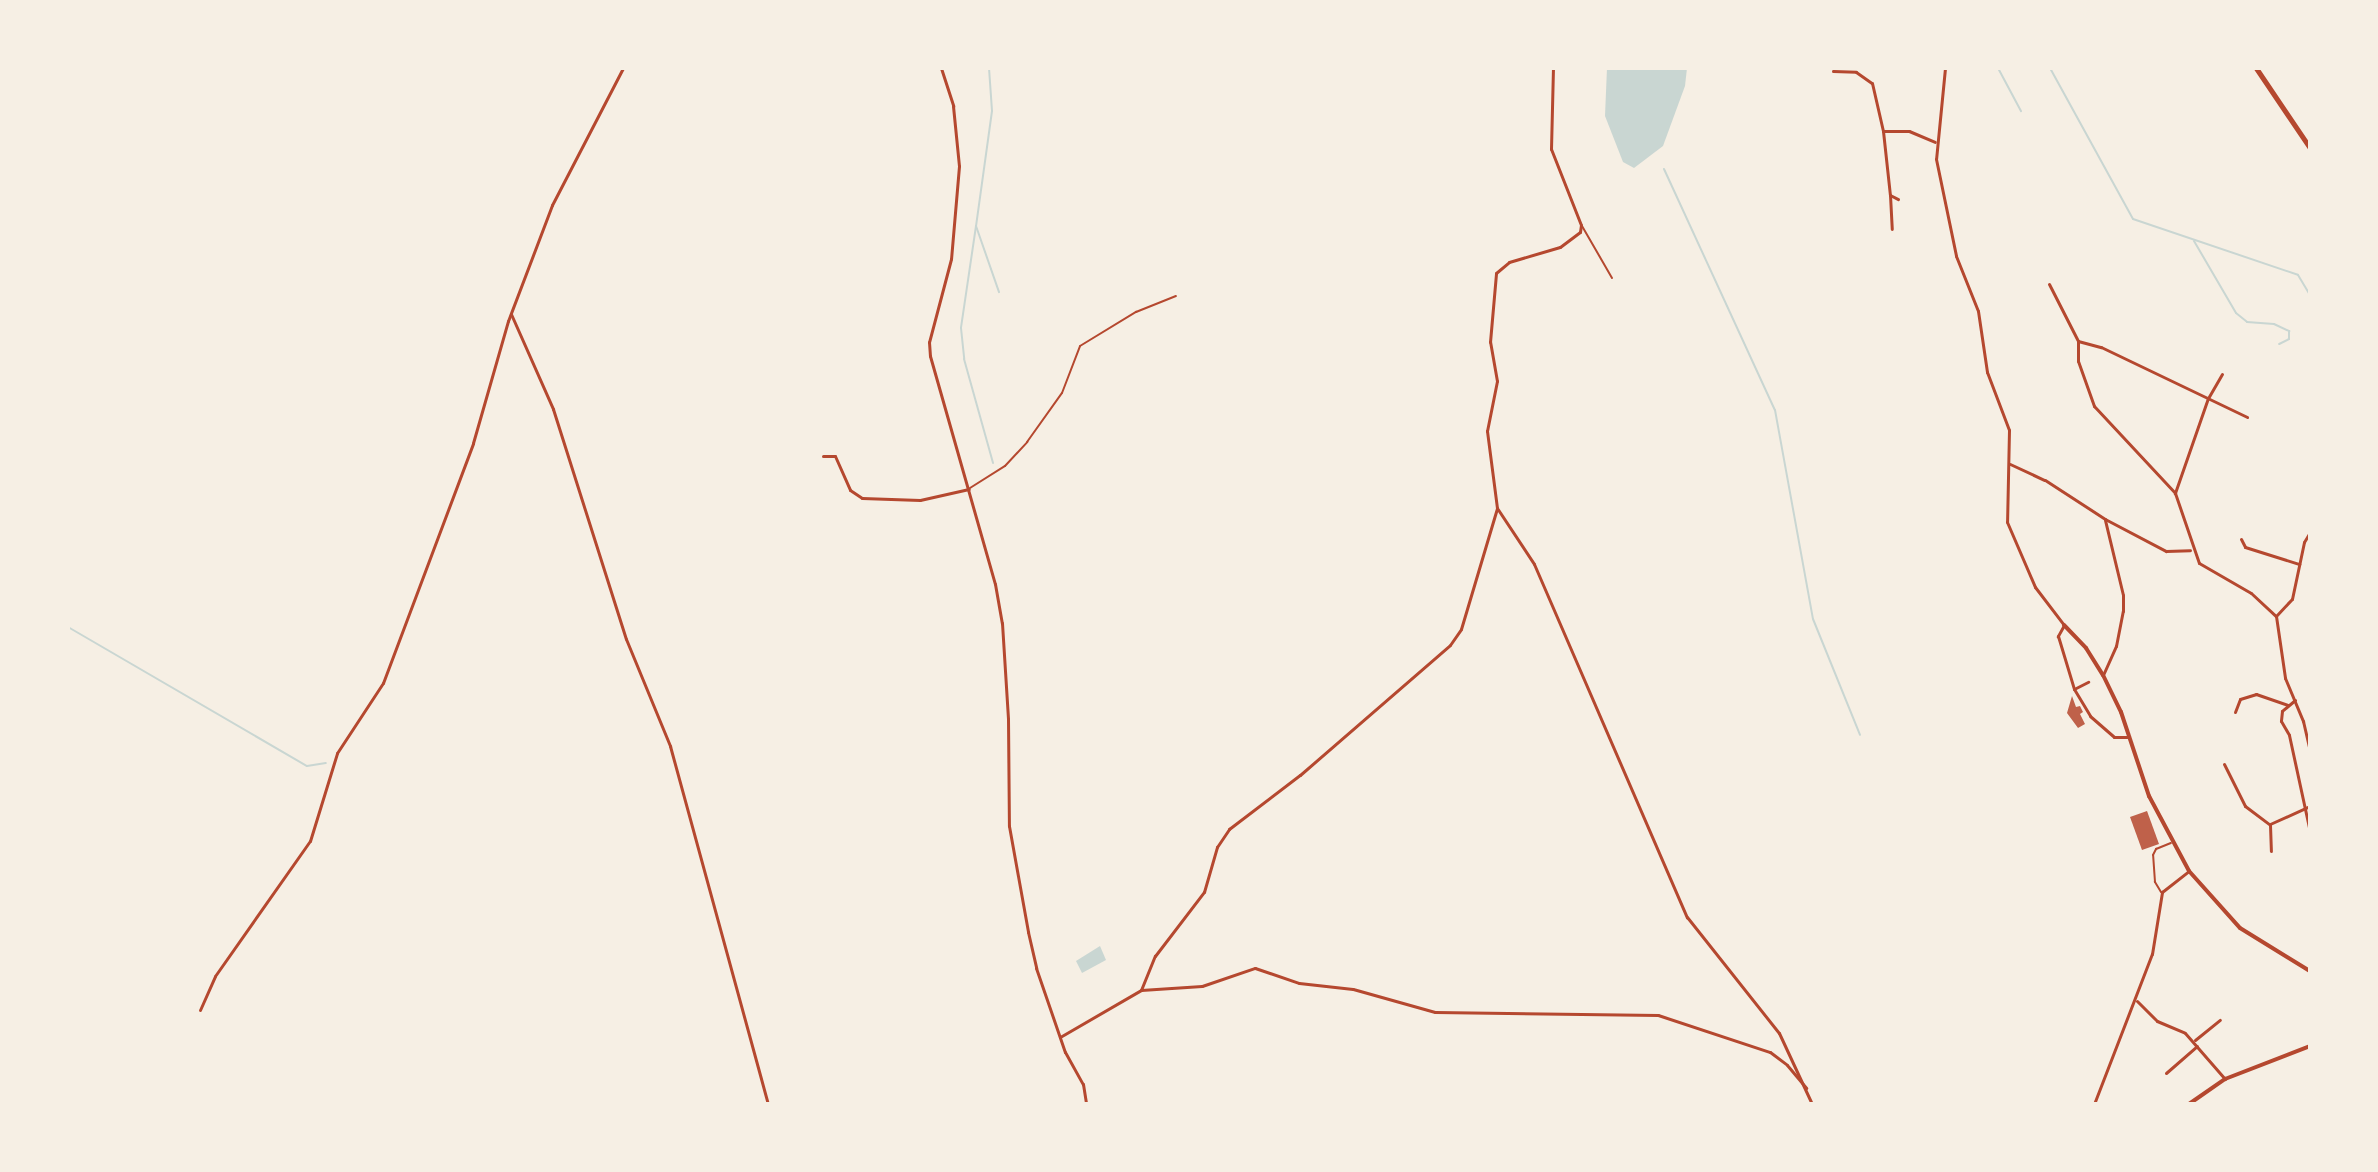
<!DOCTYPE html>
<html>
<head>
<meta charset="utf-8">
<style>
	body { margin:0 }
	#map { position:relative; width:2378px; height:1172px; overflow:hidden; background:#f6efe4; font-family:"Alegreya Sans",sans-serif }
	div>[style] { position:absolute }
	.water>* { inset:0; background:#c9d6d2 }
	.stream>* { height:2px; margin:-1px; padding:0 1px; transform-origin:1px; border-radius:1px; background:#c9d6d2 }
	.building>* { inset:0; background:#bf614a }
	.service>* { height:2px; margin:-1px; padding:0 1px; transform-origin:1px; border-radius:1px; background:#b5482f }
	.minor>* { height:3px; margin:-1.5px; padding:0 1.5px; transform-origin:1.5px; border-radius:1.5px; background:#b5482f }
	.tertiary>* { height:4px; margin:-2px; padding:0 2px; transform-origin:2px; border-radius:2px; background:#b5482f }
	.trunk>* { height:5px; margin:-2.5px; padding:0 2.5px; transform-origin:2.5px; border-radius:2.5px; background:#b5482f }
	span { translate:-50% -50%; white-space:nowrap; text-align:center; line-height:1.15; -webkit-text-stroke:7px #f6efe4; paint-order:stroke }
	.frame { position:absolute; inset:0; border:70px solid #f6efe4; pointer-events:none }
</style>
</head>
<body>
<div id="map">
	<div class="water">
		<i style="clip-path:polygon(1607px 68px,1687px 68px,1685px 86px,1663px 146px,1634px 168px,1623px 162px,1605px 116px)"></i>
		<i style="clip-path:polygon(1100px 946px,1106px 960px,1082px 973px,1076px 961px)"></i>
	</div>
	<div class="stream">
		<i style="left:989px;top:68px;width:43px;rotate:86deg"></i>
		<i style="left:992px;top:111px;width:116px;rotate:97.9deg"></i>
		<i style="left:976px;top:226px;width:70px;rotate:70.8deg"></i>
		<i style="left:1998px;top:68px;width:49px;rotate:61.9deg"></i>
		<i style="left:2050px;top:68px;width:172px;rotate:61.2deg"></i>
		<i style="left:2133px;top:219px;width:174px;rotate:18.7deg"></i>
		<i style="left:2298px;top:275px;width:23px;rotate:59deg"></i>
		<i style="left:1664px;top:169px;width:265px;rotate:65.3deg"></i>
		<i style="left:1775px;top:410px;width:212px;rotate:79.7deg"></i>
		<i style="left:1813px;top:619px;width:125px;rotate:67.9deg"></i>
		<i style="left:976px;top:226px;width:103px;rotate:98.4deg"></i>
		<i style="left:961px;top:328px;width:31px;rotate:84deg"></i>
		<i style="left:964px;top:359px;width:108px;rotate:74.4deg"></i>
		<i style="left:2194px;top:241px;width:83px;rotate:59.7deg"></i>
		<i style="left:2236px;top:313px;width:14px;rotate:39deg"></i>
		<i style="left:2247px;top:322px;width:27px;rotate:4deg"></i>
		<i style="left:2274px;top:324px;width:17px;rotate:25deg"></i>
		<i style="left:2289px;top:331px;width:8px;rotate:90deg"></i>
		<i style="left:2289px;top:339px;width:11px;rotate:153deg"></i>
		<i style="left:68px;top:627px;width:276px;rotate:30.2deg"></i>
		<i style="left:307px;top:766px;width:19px;rotate:-9deg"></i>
	</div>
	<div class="building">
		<i style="clip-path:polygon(2072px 696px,2076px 707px,2080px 706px,2083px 712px,2080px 714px,2085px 724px,2078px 728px,2067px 713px)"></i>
		<i style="clip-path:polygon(2147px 811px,2159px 844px,2142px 850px,2130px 817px)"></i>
	</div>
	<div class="service">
		<i style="left:1582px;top:226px;width:60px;rotate:60deg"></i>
		<i style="left:970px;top:488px;width:41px;rotate:-32.2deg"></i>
		<i style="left:1005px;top:466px;width:33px;rotate:-47deg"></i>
		<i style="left:1027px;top:442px;width:60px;rotate:-54.5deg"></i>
		<i style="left:1062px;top:393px;width:50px;rotate:-69deg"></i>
		<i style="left:1080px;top:346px;width:66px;rotate:-31.3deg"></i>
		<i style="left:1136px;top:312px;width:43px;rotate:-21.8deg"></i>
		<i style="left:2161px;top:892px;width:12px;rotate:-121deg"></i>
		<i style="left:2155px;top:882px;width:27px;rotate:-94deg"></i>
		<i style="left:2153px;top:855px;width:7px;rotate:-63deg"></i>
		<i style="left:2156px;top:849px;width:16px;rotate:-22deg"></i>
	</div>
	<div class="minor">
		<i style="left:941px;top:68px;width:40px;rotate:72deg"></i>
		<i style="left:953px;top:106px;width:60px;rotate:84.3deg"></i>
		<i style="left:959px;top:166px;width:93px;rotate:94.9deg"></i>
		<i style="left:951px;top:259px;width:86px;rotate:104.8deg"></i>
		<i style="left:929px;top:342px;width:14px;rotate:86deg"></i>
		<i style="left:930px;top:356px;width:237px;rotate:74.1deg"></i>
		<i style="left:995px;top:584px;width:40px;rotate:80deg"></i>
		<i style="left:1002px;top:623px;width:96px;rotate:86.4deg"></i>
		<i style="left:1008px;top:719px;width:107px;rotate:89.5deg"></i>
		<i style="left:1009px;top:826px;width:108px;rotate:79.8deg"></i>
		<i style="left:1028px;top:932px;width:37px;rotate:77deg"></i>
		<i style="left:1036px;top:968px;width:89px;rotate:71deg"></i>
		<i style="left:1065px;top:1052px;width:37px;rotate:61deg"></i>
		<i style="left:1083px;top:1084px;width:20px;rotate:81deg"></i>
		<i style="left:1945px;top:68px;width:91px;rotate:95.6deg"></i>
		<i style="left:1936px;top:159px;width:99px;rotate:78.3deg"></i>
		<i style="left:1956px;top:256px;width:59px;rotate:68.2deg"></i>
		<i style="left:1978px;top:311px;width:62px;rotate:81.6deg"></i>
		<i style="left:1987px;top:372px;width:62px;rotate:69.2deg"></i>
		<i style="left:2009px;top:430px;width:92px;rotate:91.2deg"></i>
		<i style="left:2007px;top:522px;width:71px;rotate:66.7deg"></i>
		<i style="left:2035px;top:587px;width:48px;rotate:52.7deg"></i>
		<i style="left:2064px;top:625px;width:13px;rotate:119deg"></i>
		<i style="left:2058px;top:636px;width:55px;rotate:73.2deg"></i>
		<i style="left:2074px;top:689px;width:31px;rotate:59deg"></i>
		<i style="left:2090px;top:716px;width:32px;rotate:41deg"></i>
		<i style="left:2114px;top:737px;width:13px"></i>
		<i style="left:1833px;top:71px;width:23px;rotate:2deg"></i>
		<i style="left:1856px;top:72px;width:19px;rotate:35deg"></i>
		<i style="left:1872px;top:83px;width:49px;rotate:77.1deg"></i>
		<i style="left:1883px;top:131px;width:26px"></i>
		<i style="left:1909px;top:131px;width:28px;rotate:23deg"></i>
		<i style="left:1883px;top:131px;width:64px;rotate:83.8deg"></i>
		<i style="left:1890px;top:195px;width:9px;rotate:27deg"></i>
		<i style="left:1890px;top:195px;width:34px;rotate:87deg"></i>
		<i style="left:2049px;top:284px;width:64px;rotate:63deg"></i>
		<i style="left:2078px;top:341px;width:20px;rotate:90deg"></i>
		<i style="left:2078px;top:361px;width:48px;rotate:70.4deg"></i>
		<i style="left:2094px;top:406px;width:119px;rotate:47deg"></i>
		<i style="left:511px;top:314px;width:104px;rotate:66.1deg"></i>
		<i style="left:553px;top:409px;width:241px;rotate:72.4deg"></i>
		<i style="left:626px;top:639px;width:116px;rotate:67.6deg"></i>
		<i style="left:670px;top:746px;width:371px;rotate:74.7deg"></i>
		<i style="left:2078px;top:341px;width:24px;rotate:15deg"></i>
		<i style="left:2101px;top:347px;width:162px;rotate:25.6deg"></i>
		<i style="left:2222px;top:374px;width:28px;rotate:120deg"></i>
		<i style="left:2208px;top:398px;width:101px;rotate:109.2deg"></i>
		<i style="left:2175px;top:493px;width:74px;rotate:71.1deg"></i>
		<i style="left:2199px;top:563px;width:60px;rotate:30deg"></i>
		<i style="left:2251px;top:593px;width:34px;rotate:43deg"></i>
		<i style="left:2276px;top:616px;width:63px;rotate:81.7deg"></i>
		<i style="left:2285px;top:678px;width:47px;rotate:67.3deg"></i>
		<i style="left:2303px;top:721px;width:31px;rotate:77deg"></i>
		<i style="left:823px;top:456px;width:12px"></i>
		<i style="left:835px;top:456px;width:37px;rotate:66deg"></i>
		<i style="left:850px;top:490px;width:14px;rotate:34deg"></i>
		<i style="left:862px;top:498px;width:58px;rotate:2deg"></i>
		<i style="left:920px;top:500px;width:50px;rotate:-12.7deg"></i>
		<i style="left:2010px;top:464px;width:38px;rotate:25deg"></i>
		<i style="left:2045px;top:480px;width:72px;rotate:33deg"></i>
		<i style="left:2105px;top:519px;width:69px;rotate:27.7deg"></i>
		<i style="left:2166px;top:551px;width:24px;rotate:-2deg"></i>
		<i style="left:1497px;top:508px;width:67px;rotate:56.5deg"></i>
		<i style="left:1534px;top:564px;width:385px;rotate:66.6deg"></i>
		<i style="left:1687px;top:917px;width:148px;rotate:51.6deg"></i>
		<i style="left:1779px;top:1033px;width:78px;rotate:65.1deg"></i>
		<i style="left:2241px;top:539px;width:9px;rotate:63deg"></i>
		<i style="left:2245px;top:547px;width:57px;rotate:17.5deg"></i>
		<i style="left:2276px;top:616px;width:23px;rotate:-47deg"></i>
		<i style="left:2292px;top:599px;width:58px;rotate:-78.1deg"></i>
		<i style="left:2304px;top:542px;width:12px;rotate:-59deg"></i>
		<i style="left:2103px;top:675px;width:32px;rotate:-66deg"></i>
		<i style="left:2116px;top:646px;width:36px;rotate:-79deg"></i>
		<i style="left:2123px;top:611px;width:16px;rotate:-90deg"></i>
		<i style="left:2123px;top:595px;width:77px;rotate:-103.5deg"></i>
		<i style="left:2074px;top:689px;width:16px;rotate:-27deg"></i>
		<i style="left:2295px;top:700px;width:17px;rotate:140deg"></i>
		<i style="left:2282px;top:711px;width:10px;rotate:96deg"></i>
		<i style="left:2281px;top:721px;width:16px;rotate:60deg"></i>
		<i style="left:2289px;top:735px;width:99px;rotate:77.8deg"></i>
		<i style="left:2235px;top:712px;width:14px;rotate:-69deg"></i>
		<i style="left:2240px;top:699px;width:17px;rotate:-17deg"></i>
		<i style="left:2256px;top:694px;width:34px;rotate:19deg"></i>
		<i style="left:2224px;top:764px;width:47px;rotate:63.4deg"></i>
		<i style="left:2245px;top:806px;width:31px;rotate:37deg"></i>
		<i style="left:2270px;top:824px;width:44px;rotate:-24.2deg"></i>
		<i style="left:2270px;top:825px;width:26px;rotate:88deg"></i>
		<i style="left:1141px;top:990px;width:61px;rotate:-3.8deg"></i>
		<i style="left:1202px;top:986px;width:56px;rotate:-18.8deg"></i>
		<i style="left:1255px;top:968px;width:46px;rotate:18.8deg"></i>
		<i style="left:1299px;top:983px;width:54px;rotate:6.3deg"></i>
		<i style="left:1353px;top:989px;width:85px;rotate:15.7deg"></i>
		<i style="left:1435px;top:1012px;width:223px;rotate:0.8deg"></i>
		<i style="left:1658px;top:1015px;width:118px;rotate:18.3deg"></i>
		<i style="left:1770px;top:1052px;width:21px;rotate:37deg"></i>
		<i style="left:1787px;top:1065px;width:30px;rotate:50deg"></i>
		<i style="left:2137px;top:1001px;width:28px;rotate:45deg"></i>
		<i style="left:2157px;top:1021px;width:30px;rotate:23deg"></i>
		<i style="left:2185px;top:1033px;width:61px;rotate:49deg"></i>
		<i style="left:200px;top:1010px;width:37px;rotate:-66deg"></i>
		<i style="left:215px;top:976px;width:165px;rotate:-54.9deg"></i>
		<i style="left:310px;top:841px;width:92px;rotate:-72.9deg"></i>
		<i style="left:337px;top:753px;width:84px;rotate:-56.7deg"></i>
		<i style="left:383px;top:683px;width:256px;rotate:-69.4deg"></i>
		<i style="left:473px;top:443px;width:127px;rotate:-74deg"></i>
		<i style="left:508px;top:321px;width:124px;rotate:-69.2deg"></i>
		<i style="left:552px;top:205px;width:154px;rotate:-62.6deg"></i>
		<i style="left:1060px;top:1037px;width:94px;rotate:-30.1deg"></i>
		<i style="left:1141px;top:990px;width:37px;rotate:-68deg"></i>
		<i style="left:1155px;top:956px;width:81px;rotate:-52.6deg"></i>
		<i style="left:1204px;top:892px;width:47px;rotate:-73.9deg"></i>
		<i style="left:1217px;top:847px;width:22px;rotate:-56deg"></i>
		<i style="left:1229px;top:829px;width:89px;rotate:-37.3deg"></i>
		<i style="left:1300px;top:775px;width:198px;rotate:-40.9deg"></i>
		<i style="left:1450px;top:645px;width:19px;rotate:-55deg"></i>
		<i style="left:1461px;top:629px;width:126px;rotate:-73.4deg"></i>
		<i style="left:1497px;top:508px;width:78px;rotate:-97.4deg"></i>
		<i style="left:1487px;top:431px;width:51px;rotate:-78.7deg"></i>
		<i style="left:1497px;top:381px;width:40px;rotate:-100deg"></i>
		<i style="left:1490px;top:342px;width:69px;rotate:-85deg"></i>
		<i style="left:1496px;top:273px;width:17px;rotate:-40deg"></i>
		<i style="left:1509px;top:262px;width:53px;rotate:-16.4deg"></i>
		<i style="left:1560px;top:247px;width:25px;rotate:-37deg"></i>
		<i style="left:1580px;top:232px;width:7px;rotate:-82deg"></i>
		<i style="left:1581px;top:225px;width:82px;rotate:-111.5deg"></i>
		<i style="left:1551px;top:149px;width:81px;rotate:-88.6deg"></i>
		<i style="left:2195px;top:1040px;width:32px;rotate:-39deg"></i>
		<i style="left:2166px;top:1073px;width:41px;rotate:-41.1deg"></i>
		<i style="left:2094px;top:1104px;width:161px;rotate:-68.9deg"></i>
		<i style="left:2152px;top:954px;width:63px;rotate:-80.8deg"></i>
		<i style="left:2162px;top:892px;width:33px;rotate:-38deg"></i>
	</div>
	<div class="tertiary">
		<i style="left:2064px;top:625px;width:32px;rotate:46deg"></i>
		<i style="left:2086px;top:648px;width:32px;rotate:58deg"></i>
		<i style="left:2103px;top:675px;width:41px;rotate:64.1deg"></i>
		<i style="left:2121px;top:712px;width:89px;rotate:71.6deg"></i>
		<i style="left:2149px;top:796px;width:85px;rotate:61.9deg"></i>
		<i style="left:2189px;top:871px;width:76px;rotate:48.2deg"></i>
		<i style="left:2240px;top:928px;width:82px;rotate:31.6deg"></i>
		<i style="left:2189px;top:1104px;width:44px;rotate:-34.8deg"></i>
		<i style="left:2225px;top:1079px;width:91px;rotate:-21.2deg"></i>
	</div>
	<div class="trunk">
		<i style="left:2256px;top:68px;width:97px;rotate:56deg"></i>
	</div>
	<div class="frame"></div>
</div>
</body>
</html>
